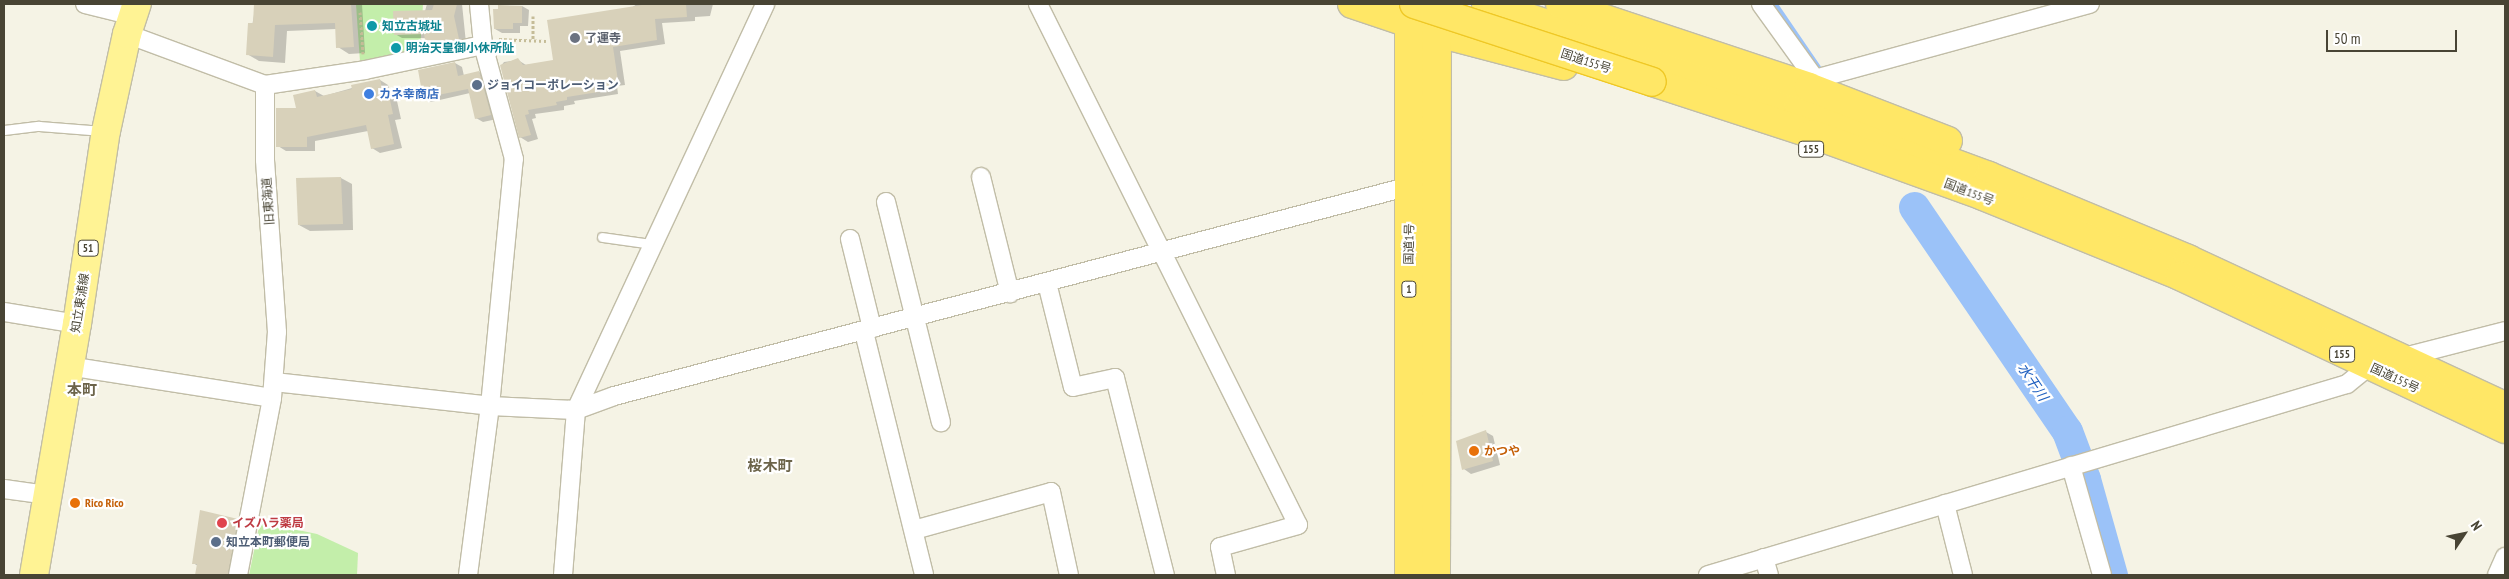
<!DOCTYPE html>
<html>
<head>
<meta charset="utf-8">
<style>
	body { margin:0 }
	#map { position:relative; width:2509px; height:579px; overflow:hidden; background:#f5f3e5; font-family:"PT Sans Narrow","Noto Sans JP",sans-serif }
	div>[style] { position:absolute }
	.green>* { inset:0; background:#c3eeaa }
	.shadow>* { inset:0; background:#0003 }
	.stream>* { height:5px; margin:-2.5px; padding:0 2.5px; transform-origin:2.5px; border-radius:2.5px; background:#9bc2f8 }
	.river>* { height:31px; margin:-15.5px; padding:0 15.5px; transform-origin:15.5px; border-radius:15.5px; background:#9bc2f8 }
	.building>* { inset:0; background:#d8d1ba }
	.path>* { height:3px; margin-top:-1.5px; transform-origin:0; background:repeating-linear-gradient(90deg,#c5bc97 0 2.5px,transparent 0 5px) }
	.roads { filter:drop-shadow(1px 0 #c1bda7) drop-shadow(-1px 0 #c1bda7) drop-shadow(0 1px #c1bda7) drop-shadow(0 -1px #c1bda7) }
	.lane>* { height:9px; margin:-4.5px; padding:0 4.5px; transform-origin:4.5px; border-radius:4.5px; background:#fff }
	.street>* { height:18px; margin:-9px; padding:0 9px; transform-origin:9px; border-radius:9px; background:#fff }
	.primary>* { height:28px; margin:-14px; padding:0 14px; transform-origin:14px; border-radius:14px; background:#fff394 }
	.highway>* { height:28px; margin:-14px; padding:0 14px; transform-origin:14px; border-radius:14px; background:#ffe766 }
	.bridges { filter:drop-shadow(1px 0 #efc826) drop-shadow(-1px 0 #efc826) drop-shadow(0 1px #efc826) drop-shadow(0 -1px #efc826) }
	.highway-bridge>* { height:28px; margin:-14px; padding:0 14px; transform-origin:14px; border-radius:14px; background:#ffe766 }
	.dots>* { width:14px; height:14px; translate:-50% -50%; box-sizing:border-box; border:2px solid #fff; border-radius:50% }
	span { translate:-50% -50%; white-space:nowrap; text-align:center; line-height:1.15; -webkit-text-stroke:4.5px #fff; paint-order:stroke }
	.shield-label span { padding:1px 4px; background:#fff; border:1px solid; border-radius:4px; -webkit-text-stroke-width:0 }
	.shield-label { font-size:11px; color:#484434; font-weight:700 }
	.culture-label { font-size:12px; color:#0d838f; font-weight:700 }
	.left { translate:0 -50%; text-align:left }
	.worship-label { font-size:12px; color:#5b616d; font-weight:700 }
	.street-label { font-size:12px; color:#484434 }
	.service-label { font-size:12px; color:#4e5e75; font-weight:700 }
	.shop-label { font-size:12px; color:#366cbe; font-weight:700 }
	.food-label { font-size:12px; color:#c56008; font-weight:700 }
	.health-label { font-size:12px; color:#be3a42; font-weight:700 }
	.water-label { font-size:14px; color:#2161c0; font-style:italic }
	.quarter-label { font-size:15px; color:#6c644a; font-weight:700 }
	.frame { position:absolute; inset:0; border:5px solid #484434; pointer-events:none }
	.north { position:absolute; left:2439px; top:509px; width:50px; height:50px; -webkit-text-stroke:4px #fff; paint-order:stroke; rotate:56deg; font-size:14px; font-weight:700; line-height:20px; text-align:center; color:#484434 }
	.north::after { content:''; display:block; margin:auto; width:18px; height:22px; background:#484434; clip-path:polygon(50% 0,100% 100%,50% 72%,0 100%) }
	.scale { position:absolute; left:2326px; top:30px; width:131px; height:22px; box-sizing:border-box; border:2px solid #484434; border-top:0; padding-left:6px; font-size:15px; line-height:18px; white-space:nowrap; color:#484434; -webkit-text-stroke:4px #fff; paint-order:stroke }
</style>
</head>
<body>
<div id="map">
	<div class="green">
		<i style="clip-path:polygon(356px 4px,423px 4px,420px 50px,360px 62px)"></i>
		<i style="clip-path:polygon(260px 522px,317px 534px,358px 553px,357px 575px,249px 575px)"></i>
	</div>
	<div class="shadow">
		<i style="clip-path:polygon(256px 4px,362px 4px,365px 53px,349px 54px,338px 47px,336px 29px,287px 31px,285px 63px,259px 61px,247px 54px)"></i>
		<i style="clip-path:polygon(427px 4px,462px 4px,466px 43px,434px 49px,427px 45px,426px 38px,402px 38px,395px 34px,425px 11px)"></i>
		<i style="clip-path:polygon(637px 4px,713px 4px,710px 16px,695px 17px,695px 21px,662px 23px,665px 44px,620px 51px,625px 85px,617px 86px,618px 94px,574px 101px,575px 104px,564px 106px,564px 110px,535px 114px,536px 118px,532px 119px,538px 139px,528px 142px,520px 137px,501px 66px,504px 62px,518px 60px,526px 65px,555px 61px)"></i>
		<i style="clip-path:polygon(522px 6px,529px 10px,528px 26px,520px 26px,520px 33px,502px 33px,495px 29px)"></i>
		<i style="clip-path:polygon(455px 63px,462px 67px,464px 76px,479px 72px,486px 76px,497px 119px,483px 122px,476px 118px,470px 93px,431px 102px,424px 98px)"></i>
		<i style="clip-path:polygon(380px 80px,388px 85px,391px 97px,397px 101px,401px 119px,395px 120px,402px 148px,380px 153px,372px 148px,368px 131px,315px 141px,315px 151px,286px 151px,278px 146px,298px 110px,315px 91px,324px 96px)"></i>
		<i style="clip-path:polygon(341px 178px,352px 184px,353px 230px,310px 231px,299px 225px)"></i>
		<i style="clip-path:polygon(1486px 432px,1493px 436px,1500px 465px,1471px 474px,1464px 469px)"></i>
		<i style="clip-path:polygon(238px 520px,245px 524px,235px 575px,197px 575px,198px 566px,193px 563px)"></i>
	</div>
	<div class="stream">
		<i style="left:1775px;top:4px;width:76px;rotate:55.7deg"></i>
	</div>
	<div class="river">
		<i style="left:1914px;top:207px;width:271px;rotate:55.7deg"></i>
		<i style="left:2067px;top:431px;width:51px;rotate:69.4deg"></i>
		<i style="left:2085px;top:479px;width:100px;rotate:74.3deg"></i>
	</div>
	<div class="building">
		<i style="clip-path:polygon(254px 4px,351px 4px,354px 47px,336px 48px,335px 23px,275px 25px,273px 57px,246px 55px,248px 23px,253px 23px)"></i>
		<i style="clip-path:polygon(434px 4px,457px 4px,454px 16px,459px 39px,426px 46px,424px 34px,394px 35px,393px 11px,432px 10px)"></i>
		<i style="clip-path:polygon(648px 4px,686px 4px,687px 17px,655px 19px,657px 40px,613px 47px,618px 81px,610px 82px,611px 90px,567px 97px,567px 100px,556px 102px,557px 105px,528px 110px,529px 114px,525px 115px,531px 135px,519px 138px,500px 65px,518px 58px,523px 65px,553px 60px,547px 20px)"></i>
		<i style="clip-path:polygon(498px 5px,522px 6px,522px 23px,513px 23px,513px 29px,494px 29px,493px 9px,498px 9px)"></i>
		<i style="clip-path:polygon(455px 62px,458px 76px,479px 71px,491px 115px,475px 119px,468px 89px,423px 98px,418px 70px)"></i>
		<i style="clip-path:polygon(380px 79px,384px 96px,389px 95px,393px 114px,388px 115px,394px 144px,371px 149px,366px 125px,307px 137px,307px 147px,276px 147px,276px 108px,296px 108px,293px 95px,315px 90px,317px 97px,352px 89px,351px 85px)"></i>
		<i style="clip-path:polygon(341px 177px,343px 224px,298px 225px,296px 178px)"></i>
		<i style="clip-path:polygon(1486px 430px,1493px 461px,1462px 470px,1456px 441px)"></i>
		<i style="clip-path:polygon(200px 510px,238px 519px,228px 575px,195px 575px,197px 564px,192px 564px)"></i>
	</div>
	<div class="path">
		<i style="left:360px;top:12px;width:42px;rotate:85.9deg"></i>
		<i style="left:533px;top:16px;width:24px;rotate:90deg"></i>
		<i style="left:499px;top:39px;width:47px;rotate:2.4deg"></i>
	</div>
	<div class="roads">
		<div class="lane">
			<i style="left:4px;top:130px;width:35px;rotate:-7deg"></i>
			<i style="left:39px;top:126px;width:64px;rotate:4.5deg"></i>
			<i style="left:602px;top:237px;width:50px;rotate:8deg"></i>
		</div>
		<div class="street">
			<i style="left:85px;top:4px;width:49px;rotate:14deg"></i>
			<i style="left:1038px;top:4px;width:582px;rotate:63.48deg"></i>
			<i style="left:1298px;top:525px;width:81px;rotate:164.2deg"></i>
			<i style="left:1220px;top:547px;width:29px;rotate:78deg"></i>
			<i style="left:1761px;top:4px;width:92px;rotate:54.2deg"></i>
			<i style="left:127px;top:34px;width:147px;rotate:20.3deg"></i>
			<i style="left:265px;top:85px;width:101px;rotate:-8.5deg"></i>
			<i style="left:365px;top:70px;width:121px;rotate:-12deg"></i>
			<i style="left:1809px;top:87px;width:10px;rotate:-53deg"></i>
			<i style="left:1815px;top:79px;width:285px;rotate:-15.3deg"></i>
			<i style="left:981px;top:177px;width:120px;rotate:76deg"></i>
			<i style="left:886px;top:202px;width:227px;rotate:76deg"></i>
			<i style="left:850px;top:239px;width:92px;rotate:76.1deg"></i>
			<i style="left:1047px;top:283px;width:107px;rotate:76deg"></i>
			<i style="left:1073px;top:387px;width:43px;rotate:-12.1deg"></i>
			<i style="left:1115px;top:378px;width:203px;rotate:75.8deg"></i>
			<i style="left:4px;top:312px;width:74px;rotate:9.3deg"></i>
			<i style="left:864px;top:332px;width:250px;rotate:76.1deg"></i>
			<i style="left:2404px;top:357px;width:104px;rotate:-14.4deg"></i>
			<i style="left:68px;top:366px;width:206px;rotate:8.9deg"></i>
			<i style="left:274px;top:382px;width:217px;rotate:6.3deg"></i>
			<i style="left:490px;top:406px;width:86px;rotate:2.7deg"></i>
			<i style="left:576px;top:410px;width:40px;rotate:-20.2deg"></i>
			<i style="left:614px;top:396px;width:823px;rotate:-14.78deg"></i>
			<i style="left:2071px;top:466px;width:113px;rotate:74.1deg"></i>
			<i style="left:4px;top:489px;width:43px;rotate:7.9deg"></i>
			<i style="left:1945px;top:504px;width:73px;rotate:75.8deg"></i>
			<i style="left:914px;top:530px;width:142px;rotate:-15.5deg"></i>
			<i style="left:1051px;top:492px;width:85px;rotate:77.8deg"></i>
			<i style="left:1764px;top:558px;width:18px;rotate:74deg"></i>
			<i style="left:238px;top:575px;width:180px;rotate:-79.1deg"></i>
			<i style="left:272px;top:398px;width:66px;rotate:-85.7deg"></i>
			<i style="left:277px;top:332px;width:172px;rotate:-94deg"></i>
			<i style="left:265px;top:160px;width:75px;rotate:-90deg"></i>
			<i style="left:468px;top:575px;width:170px;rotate:-82.6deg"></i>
			<i style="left:490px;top:406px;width:248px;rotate:-84.5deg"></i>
			<i style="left:514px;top:159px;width:118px;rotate:-105.2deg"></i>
			<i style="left:483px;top:45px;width:41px;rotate:-95.6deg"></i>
			<i style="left:563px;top:575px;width:166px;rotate:-85.5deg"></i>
			<i style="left:576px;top:410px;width:448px;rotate:-65deg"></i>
			<i style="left:1708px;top:575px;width:667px;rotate:-16.64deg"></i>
			<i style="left:2347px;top:384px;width:28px;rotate:-39deg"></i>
			<i style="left:2497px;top:575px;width:20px;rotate:-66deg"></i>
		</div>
		<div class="primary">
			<i style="left:34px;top:575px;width:255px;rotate:-80.3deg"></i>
			<i style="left:77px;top:324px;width:195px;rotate:-81.5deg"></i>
			<i style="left:106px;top:131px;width:99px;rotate:-77.8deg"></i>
			<i style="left:127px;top:34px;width:32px;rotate:-72deg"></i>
		</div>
		<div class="highway">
			<i style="left:1352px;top:4px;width:91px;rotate:18.6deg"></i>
			<i style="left:1438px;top:33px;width:130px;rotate:14.7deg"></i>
			<i style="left:1486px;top:4px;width:329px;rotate:18deg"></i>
			<i style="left:1799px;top:106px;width:202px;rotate:20.2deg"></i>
			<i style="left:1989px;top:176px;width:216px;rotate:22.6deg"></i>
			<i style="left:2188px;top:259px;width:349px;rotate:24.9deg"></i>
			<i style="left:1560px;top:4px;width:262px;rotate:18.4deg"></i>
			<i style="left:1809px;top:87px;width:149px;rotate:21.2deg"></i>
			<i style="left:1652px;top:82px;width:168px;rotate:18deg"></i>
			<i style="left:1812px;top:134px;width:182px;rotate:19.9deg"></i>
			<i style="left:1983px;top:196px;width:213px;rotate:22.1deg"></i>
			<i style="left:2180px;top:276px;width:359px;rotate:25.2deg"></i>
			<i style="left:1409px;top:575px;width:568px;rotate:-90deg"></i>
			<i style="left:1436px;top:575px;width:560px;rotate:-89.9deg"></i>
		</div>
	</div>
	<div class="bridges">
		<div class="highway-bridge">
			<i style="left:1414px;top:4px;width:250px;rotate:18.1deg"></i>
		</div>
	</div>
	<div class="dots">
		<i style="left:372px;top:26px;background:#0f9aa8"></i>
		<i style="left:575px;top:38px;background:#6b7280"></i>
		<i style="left:396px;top:48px;background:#0f9aa8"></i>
		<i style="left:477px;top:85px;background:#5c6f8a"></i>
		<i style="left:369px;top:94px;background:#3f7fe0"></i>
		<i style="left:1474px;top:451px;background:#e8710a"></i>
		<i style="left:75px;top:503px;background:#e8710a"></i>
		<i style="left:222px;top:523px;background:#e0444e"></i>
		<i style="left:216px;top:542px;background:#5c6f8a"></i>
	</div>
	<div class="shield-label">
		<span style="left:1811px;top:149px">155</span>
		<span style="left:88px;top:248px">51</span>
		<span style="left:1409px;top:289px">1</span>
		<span style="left:2342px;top:354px">155</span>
	</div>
	<div class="culture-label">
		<span class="left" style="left:382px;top:26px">知立古城址</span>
		<span class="left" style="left:406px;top:48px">明治天皇御小休所阯</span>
	</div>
	<div class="worship-label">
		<span class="left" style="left:585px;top:38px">了運寺</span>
	</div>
	<div class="street-label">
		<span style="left:1586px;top:61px;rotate:18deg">国道155号</span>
		<span style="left:1969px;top:192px;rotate:21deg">国道155号</span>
		<span style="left:268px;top:201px;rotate:-94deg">旧東海道</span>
		<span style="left:1409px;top:244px;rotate:-89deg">国道1号</span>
		<span style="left:80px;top:303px;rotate:-81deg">知立東浦線</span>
		<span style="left:2395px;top:378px;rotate:25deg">国道155号</span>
	</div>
	<div class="service-label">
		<span class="left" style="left:487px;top:85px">ジョイコーポレーション</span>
		<span class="left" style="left:226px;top:542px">知立本町郵便局</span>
	</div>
	<div class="shop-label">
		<span class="left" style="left:379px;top:94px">カネ幸商店</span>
	</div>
	<div class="food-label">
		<span class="left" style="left:1484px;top:451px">かつや</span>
		<span class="left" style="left:85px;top:503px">Rico Rico</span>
	</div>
	<div class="health-label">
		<span class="left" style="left:232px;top:523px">イズハラ薬局</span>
	</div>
	<div class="water-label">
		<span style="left:2033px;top:382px;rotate:56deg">水干川</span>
	</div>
	<div class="quarter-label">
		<span style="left:82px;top:390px">本町</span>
		<span style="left:770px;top:466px">桜木町</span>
	</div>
	<div class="frame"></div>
	<div class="north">N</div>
	<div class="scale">50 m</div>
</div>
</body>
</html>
